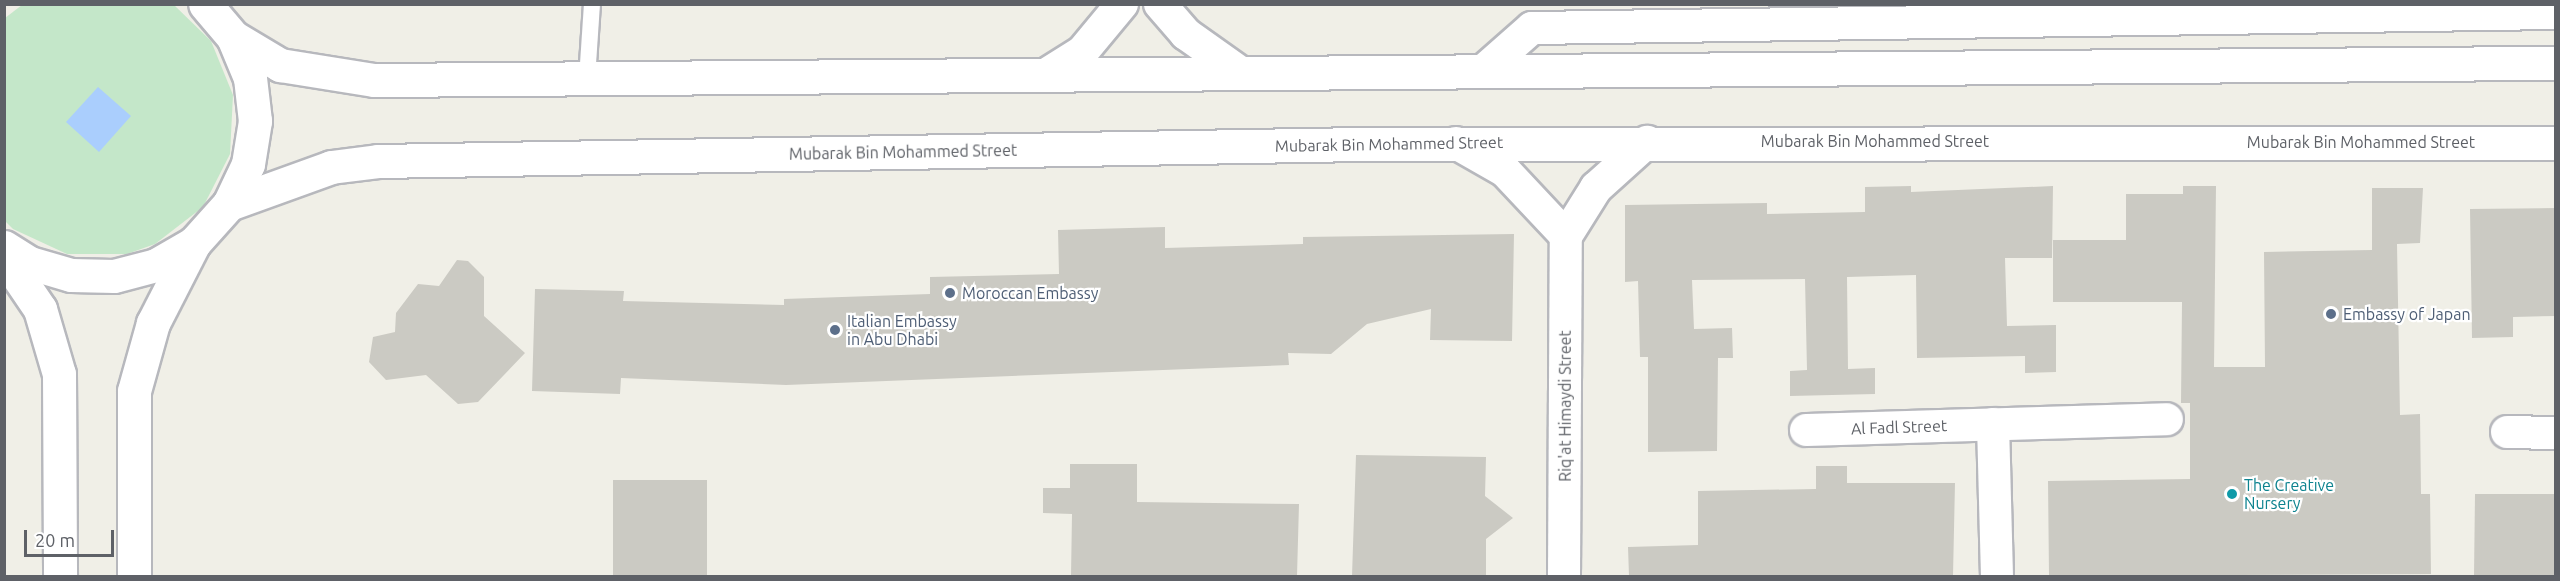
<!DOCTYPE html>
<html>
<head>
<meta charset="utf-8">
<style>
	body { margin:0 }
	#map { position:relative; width:2560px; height:581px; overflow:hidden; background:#f0efe7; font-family:Ubuntu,sans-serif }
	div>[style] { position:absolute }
	.green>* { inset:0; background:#c4e7c9 }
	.water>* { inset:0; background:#aacefd }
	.building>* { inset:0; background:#cbcac3 }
	.roads { filter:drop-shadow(2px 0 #b7b8bd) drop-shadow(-2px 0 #b7b8bd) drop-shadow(0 2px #b7b8bd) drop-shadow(0 -2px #b7b8bd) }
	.service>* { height:16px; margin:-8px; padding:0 8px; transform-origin:8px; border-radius:8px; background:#fff }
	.minor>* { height:32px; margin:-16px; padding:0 16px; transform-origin:16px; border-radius:16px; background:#fff }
	.secondary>* { height:33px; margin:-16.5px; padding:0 16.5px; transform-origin:16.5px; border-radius:16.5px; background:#fff }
	.dots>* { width:16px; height:16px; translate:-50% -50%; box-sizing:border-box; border:3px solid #fff; border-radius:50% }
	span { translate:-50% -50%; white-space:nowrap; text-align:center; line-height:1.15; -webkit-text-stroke:4.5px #fff; paint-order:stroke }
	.street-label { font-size:16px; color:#5e6167 }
	.service-label { font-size:16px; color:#4e5e75 }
	.left { translate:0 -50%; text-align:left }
	.culture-label { font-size:16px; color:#0d838f }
	.frame { position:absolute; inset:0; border:6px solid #5e6167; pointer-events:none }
	.scale { position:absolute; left:24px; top:530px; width:90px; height:27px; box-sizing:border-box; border:3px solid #5e6167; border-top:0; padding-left:8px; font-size:18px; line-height:21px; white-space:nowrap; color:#5e6167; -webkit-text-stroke:4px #fff; paint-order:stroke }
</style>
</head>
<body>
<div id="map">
	<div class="green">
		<i style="clip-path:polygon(173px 4px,211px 41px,233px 95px,230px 154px,203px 207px,155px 244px,127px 254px,67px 254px,13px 229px,5px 221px,5px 18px,22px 5px)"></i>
	</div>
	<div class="water">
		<i style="clip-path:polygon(98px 87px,131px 116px,99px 152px,66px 122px)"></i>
	</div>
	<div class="building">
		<i style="clip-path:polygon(1911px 186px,1911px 192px,2053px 186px,2052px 258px,2005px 258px,2007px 326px,2056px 325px,2056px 372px,2025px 373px,2025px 356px,1917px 358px,1916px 275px,1847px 277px,1848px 369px,1875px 368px,1875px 394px,1790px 396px,1790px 371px,1807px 370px,1805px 279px,1692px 280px,1694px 329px,1732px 328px,1733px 358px,1718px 358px,1717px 451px,1648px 452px,1648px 357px,1640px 357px,1638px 281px,1625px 282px,1625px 205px,1767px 203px,1767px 214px,1865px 212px,1865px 187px)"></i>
		<i style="clip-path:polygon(2183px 186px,2216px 186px,2214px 367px,2265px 367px,2264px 252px,2372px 250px,2372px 188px,2423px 188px,2420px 243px,2397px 244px,2400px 415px,2420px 414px,2421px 494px,2430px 494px,2431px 574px,2049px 576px,2048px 481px,2190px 479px,2190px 403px,2181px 403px,2182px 302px,2053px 302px,2053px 240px,2126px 240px,2126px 194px,2183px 194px)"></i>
		<i style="clip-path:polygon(2556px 208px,2556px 316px,2513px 317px,2513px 337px,2472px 338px,2470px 209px)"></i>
		<i style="clip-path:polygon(1165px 227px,1165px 248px,1303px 244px,1303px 237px,1514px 234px,1512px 341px,1430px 340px,1431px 309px,1367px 324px,1331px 354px,1288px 353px,1289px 365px,786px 385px,621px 378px,620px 394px,532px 391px,535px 289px,624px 291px,623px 301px,784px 305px,784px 299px,930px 294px,930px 277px,1059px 274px,1058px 230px)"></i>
		<i style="clip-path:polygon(457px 260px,468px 261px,484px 277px,484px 316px,525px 353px,478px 402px,458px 404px,426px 375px,386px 380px,369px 362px,373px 337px,395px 332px,396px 313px,418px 284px,439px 286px)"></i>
		<i style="clip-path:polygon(1356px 455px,1486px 457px,1485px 496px,1513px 518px,1486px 539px,1486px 576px,1352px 576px)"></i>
		<i style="clip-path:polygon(1070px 464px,1137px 464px,1137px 502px,1299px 504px,1297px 576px,1071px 576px,1072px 514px,1043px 513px,1043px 488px,1070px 488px)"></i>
		<i style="clip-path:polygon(1816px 466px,1847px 466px,1847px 483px,1955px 483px,1953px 576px,1629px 576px,1628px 547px,1698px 545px,1698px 491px,1816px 489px)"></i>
		<i style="clip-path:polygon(613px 480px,707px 480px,707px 576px,613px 576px)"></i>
		<i style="clip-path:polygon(2475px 494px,2556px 494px,2556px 576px,2474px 576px)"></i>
	</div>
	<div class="roads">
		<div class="service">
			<i style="left:587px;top:79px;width:75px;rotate:-86.2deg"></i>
		</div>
		<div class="minor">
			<i style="left:1160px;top:4px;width:40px;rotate:49deg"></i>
			<i style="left:1186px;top:34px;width:64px;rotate:35.4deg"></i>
			<i style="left:1483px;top:71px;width:65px;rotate:-41.3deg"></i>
			<i style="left:1532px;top:28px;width:1024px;rotate:-0.84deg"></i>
			<i style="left:1050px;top:72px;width:39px;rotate:-32deg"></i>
			<i style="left:1083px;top:51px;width:61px;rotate:-50.3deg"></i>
			<i style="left:1456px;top:143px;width:56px;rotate:29.7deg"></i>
			<i style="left:1505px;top:171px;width:89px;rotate:46.8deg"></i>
			<i style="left:1993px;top:424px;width:152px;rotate:88.5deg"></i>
			<i style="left:1806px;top:430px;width:361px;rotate:-1.7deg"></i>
			<i style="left:2507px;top:432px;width:49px;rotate:1.2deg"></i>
			<i style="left:1564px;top:576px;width:340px;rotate:-89.7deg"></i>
			<i style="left:1566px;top:236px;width:57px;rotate:-58deg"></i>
			<i style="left:1596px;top:188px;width:69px;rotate:-42deg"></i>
		</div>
		<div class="secondary">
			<i style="left:233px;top:37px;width:55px;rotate:30.8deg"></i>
			<i style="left:280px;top:65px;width:95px;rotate:9.1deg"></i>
			<i style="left:374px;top:80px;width:2182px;rotate:-0.45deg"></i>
			<i style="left:229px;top:204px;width:109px;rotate:-19.9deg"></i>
			<i style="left:331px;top:167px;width:47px;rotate:-7.3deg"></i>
			<i style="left:378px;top:161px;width:982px;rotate:-0.99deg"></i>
			<i style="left:1360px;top:144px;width:1196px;rotate:-0.05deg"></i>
			<i style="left:4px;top:247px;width:31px;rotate:32deg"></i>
			<i style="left:30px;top:263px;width:43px;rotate:16.3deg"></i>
			<i style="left:71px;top:275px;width:43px;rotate:1.3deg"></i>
			<i style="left:114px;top:276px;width:43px;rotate:-14.7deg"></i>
			<i style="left:156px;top:265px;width:44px;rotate:-30.1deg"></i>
			<i style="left:194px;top:243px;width:52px;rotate:-48.1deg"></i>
			<i style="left:229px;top:204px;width:44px;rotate:-64.6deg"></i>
			<i style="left:248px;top:164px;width:44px;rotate:-80.8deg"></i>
			<i style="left:255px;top:121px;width:43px;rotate:-96.6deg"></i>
			<i style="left:250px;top:78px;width:44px;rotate:-112.5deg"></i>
			<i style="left:233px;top:37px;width:43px;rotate:-130.3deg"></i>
			<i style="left:4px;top:256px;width:64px;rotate:55.8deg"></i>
			<i style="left:40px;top:309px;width:68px;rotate:73.7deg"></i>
			<i style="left:59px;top:374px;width:202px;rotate:89.7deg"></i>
			<i style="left:134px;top:576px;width:185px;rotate:-90deg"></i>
			<i style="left:134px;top:391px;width:71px;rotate:-74.4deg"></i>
			<i style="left:153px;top:323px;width:90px;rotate:-62.9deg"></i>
		</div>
	</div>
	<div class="dots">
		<i style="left:950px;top:293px;background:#5c6f8a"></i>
		<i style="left:2331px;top:314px;background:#5c6f8a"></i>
		<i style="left:835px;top:330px;background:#5c6f8a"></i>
		<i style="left:2232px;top:494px;background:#0f9aa8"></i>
	</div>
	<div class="street-label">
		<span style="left:1875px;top:141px">Mubarak Bin Mohammed Street</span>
		<span style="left:2361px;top:142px">Mubarak Bin Mohammed Street</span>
		<span style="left:1389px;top:144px;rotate:-1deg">Mubarak Bin Mohammed Street</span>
		<span style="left:903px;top:152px;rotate:-1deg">Mubarak Bin Mohammed Street</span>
		<span style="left:1565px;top:406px;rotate:-90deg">Riq'at Himaydi Street</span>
		<span style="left:1899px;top:427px;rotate:-2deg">Al Fadl Street</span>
	</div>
	<div class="service-label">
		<span class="left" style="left:962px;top:293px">Moroccan Embassy</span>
		<span class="left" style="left:2343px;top:314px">Embassy of Japan</span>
		<span class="left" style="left:847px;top:330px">Italian Embassy<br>in Abu Dhabi</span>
	</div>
	<div class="culture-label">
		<span class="left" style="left:2244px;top:494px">The Creative<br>Nursery</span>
	</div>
	<div class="frame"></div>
	<div class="scale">20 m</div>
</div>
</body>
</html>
